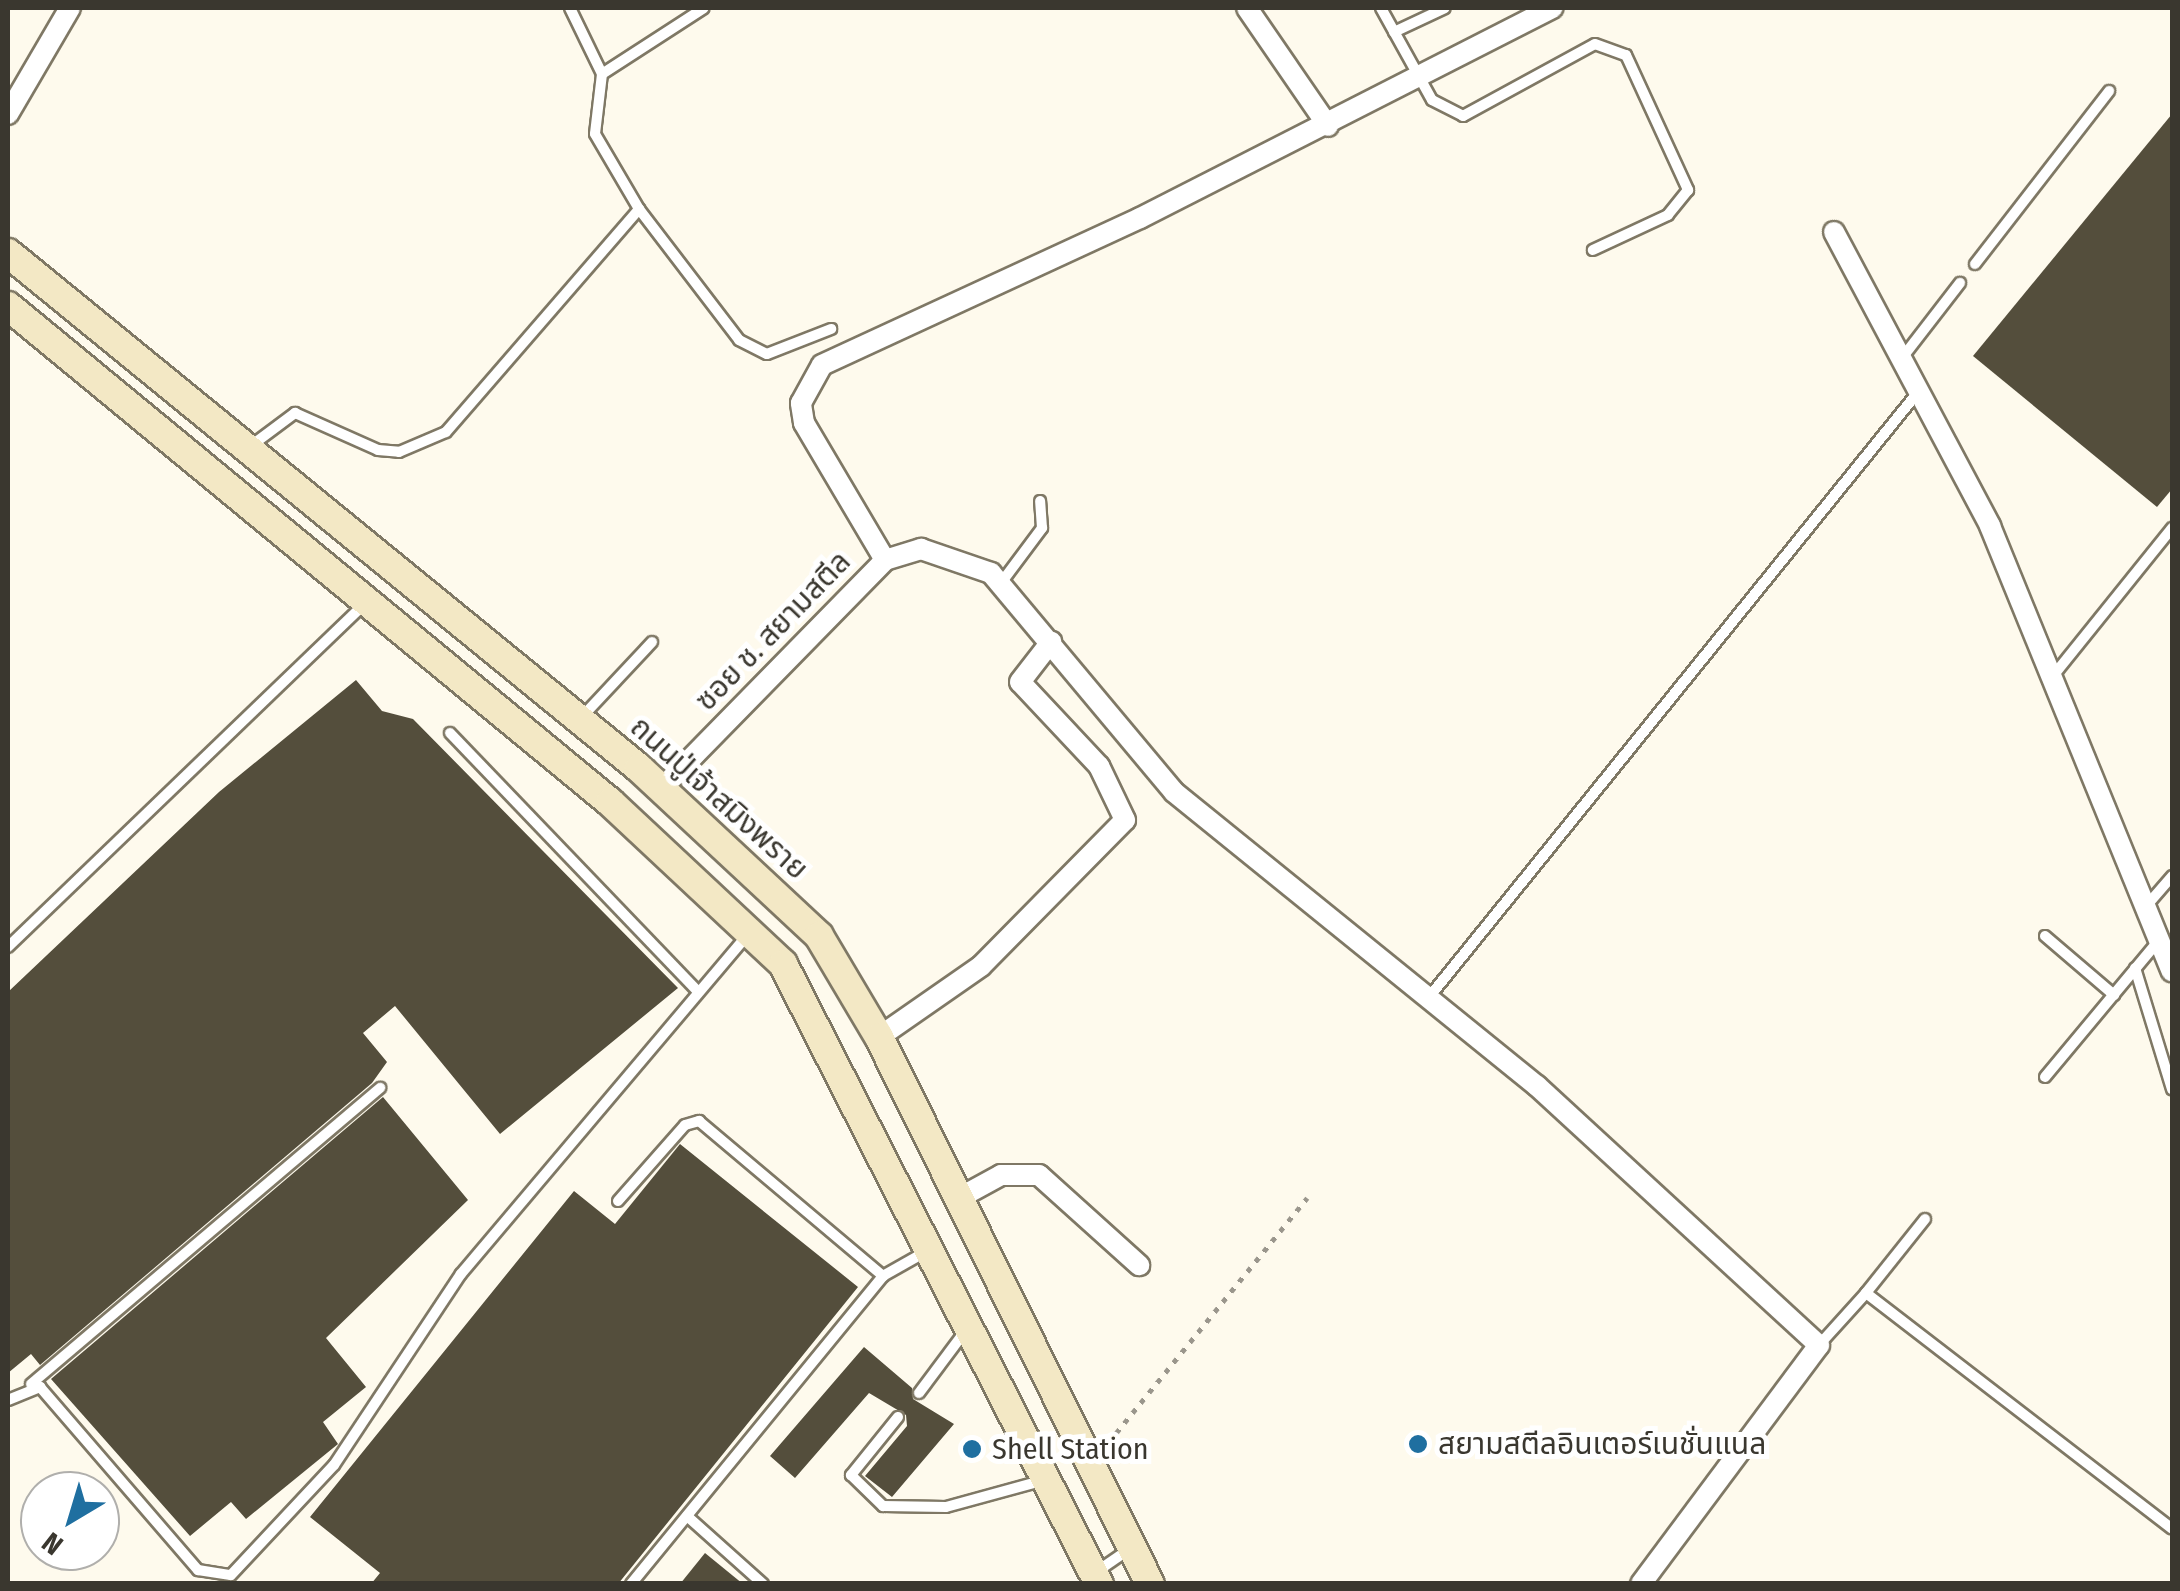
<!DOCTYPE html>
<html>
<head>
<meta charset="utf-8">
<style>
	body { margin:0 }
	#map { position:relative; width:2180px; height:1591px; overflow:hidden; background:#fefaed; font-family:"Fira Sans Condensed","Noto Sans Thai",sans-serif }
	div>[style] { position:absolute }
	.building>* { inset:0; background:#544e3c }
	.path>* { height:5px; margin-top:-2.5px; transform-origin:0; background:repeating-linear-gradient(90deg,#9a968c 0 5px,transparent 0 13px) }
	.roads { filter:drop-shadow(2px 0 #7f7865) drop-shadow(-2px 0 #7f7865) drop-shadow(0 2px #7f7865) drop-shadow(0 -2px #7f7865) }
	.lane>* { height:10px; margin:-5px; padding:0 5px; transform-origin:5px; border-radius:5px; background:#fff }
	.street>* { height:20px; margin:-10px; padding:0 10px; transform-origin:10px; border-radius:10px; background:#fff }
	.secondary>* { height:28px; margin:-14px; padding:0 14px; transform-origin:14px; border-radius:14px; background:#f3e8c5 }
	.dots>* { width:28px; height:28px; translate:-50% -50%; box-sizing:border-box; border:5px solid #fff; border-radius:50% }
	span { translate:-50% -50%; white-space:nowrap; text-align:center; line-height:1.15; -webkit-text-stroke:10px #fff; paint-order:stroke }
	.street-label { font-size:30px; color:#3a372f }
	.poi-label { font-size:30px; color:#3a372f }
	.left { translate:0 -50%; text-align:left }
	.frame { position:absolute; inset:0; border:10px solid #3a372f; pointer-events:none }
	.north { position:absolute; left:20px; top:1471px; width:100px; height:100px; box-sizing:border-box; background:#fff; border:2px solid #b0afac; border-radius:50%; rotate:218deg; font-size:28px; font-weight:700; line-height:40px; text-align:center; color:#3a372f }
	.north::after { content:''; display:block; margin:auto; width:35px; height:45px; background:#1f6fa0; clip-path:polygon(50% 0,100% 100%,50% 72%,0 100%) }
</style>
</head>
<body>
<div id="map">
	<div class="building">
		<i style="clip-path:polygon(2172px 114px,2172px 489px,2157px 507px,1973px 356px)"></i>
		<i style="clip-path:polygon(356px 680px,382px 711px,413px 719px,678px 988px,500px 1134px,395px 1006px,363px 1033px,387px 1062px,372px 1083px,40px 1365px,31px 1354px,8px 1373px,8px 992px,219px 792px)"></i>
		<i style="clip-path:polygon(383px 1097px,468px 1200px,326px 1338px,366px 1387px,323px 1422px,338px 1444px,246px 1519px,231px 1502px,190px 1536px,51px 1379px)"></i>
		<i style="clip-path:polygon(680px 1144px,858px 1287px,618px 1584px,371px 1584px,380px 1573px,310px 1517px,574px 1191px,615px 1224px)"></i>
		<i style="clip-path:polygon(864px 1347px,912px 1388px,913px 1399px,954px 1424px,892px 1497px,865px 1476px,907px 1426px,906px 1415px,869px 1393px,795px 1478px,770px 1456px)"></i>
		<i style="clip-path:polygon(705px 1553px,743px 1584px,680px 1584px)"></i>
	</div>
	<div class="path">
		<i style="left:1108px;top:1443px;width:316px;rotate:-50.9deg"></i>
	</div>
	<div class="roads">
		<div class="lane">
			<i style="left:570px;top:8px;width:73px;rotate:64.1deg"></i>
			<i style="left:602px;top:74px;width:60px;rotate:96.7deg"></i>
			<i style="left:595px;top:134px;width:87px;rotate:59.6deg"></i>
			<i style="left:639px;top:209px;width:165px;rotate:52.6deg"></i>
			<i style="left:739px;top:340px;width:31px;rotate:27deg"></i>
			<i style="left:767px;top:354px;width:69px;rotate:-21.3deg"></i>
			<i style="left:1381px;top:8px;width:105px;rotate:61deg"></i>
			<i style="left:1432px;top:100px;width:35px;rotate:27deg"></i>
			<i style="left:1463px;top:116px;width:150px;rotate:-28.6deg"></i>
			<i style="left:1595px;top:44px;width:33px;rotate:20deg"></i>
			<i style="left:1626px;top:55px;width:149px;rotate:65.3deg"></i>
			<i style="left:1688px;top:190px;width:32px;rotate:129deg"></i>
			<i style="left:1668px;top:215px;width:83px;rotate:155deg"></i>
			<i style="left:1394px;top:32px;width:56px;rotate:-25.2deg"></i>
			<i style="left:602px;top:74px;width:121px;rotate:-32.9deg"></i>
			<i style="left:1975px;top:264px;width:219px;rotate:-52.2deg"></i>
			<i style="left:1902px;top:358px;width:95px;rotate:-52.3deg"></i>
			<i style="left:248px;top:448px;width:59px;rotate:-36.7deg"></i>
			<i style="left:295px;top:413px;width:91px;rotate:24deg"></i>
			<i style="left:378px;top:450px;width:21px;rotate:5deg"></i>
			<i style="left:399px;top:452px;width:51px;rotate:-23.1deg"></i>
			<i style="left:446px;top:432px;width:295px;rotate:-49.1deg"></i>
			<i style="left:1001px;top:583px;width:69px;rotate:-53.3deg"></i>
			<i style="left:1042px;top:528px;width:27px;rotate:-94deg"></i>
			<i style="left:2053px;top:676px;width:190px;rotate:-51.2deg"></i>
			<i style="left:581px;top:718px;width:104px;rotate:-46.9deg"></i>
			<i style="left:450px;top:733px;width:357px;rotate:46.2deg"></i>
			<i style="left:2148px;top:904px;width:37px;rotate:-49deg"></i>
			<i style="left:2045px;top:936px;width:91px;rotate:40.5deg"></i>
			<i style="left:8px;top:947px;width:497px;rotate:-43.9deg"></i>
			<i style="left:2135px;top:968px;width:127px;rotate:73deg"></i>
			<i style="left:1430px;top:996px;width:777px;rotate:-51.06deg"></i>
			<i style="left:2045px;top:1077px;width:181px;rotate:-50.2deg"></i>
			<i style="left:618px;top:1201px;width:101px;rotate:-48.6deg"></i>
			<i style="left:685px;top:1125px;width:15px;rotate:-16deg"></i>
			<i style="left:699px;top:1121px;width:241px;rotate:40.1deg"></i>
			<i style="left:1925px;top:1219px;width:95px;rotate:128.6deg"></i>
			<i style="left:1866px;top:1293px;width:386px;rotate:37.6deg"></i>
			<i style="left:1819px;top:1345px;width:70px;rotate:-47.9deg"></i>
			<i style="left:31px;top:1384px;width:458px;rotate:-40.3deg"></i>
			<i style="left:919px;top:1393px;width:79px;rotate:-53.3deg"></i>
			<i style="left:8px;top:1400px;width:35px;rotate:-22deg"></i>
			<i style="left:40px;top:1387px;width:242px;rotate:49.2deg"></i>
			<i style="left:198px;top:1570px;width:33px;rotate:9deg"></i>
			<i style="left:231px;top:1575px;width:151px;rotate:-46.9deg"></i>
			<i style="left:334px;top:1465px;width:229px;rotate:-56.4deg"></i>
			<i style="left:461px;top:1274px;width:444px;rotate:-49.8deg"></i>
			<i style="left:898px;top:1417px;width:75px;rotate:129deg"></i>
			<i style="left:851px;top:1475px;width:45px;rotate:44.1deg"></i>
			<i style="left:883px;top:1506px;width:63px;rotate:0.9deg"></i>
			<i style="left:946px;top:1507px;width:98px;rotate:-15.3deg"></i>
			<i style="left:687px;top:1516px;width:102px;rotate:41.8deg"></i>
			<i style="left:1096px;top:1572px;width:42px;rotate:-34.4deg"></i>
			<i style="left:631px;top:1584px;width:398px;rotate:-50.7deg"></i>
			<i style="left:883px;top:1276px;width:51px;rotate:-29.6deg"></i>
		</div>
		<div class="street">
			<i style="left:1247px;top:8px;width:143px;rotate:55.5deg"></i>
			<i style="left:8px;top:114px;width:123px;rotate:-59.7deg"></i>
			<i style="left:1834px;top:232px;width:333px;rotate:62deg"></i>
			<i style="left:1990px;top:526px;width:481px;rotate:67.8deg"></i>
			<i style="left:885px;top:560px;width:159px;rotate:-120.6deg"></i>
			<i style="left:804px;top:423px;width:20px;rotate:-99deg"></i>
			<i style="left:801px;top:403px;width:43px;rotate:-61.1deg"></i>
			<i style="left:822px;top:365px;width:350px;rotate:-24.8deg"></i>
			<i style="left:1140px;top:218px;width:463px;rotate:-27deg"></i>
			<i style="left:663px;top:787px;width:318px;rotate:-45.6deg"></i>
			<i style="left:885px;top:560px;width:38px;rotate:-17deg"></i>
			<i style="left:921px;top:549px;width:74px;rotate:18.9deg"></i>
			<i style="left:991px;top:573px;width:285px;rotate:50.1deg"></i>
			<i style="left:1174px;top:792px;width:467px;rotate:39deg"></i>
			<i style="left:1537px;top:1086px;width:383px;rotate:42.6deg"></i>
			<i style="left:1819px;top:1345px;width:298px;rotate:126.7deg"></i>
			<i style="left:879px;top:1037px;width:124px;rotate:-34.8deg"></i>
			<i style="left:981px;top:966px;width:205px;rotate:-45.4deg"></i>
			<i style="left:1125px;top:820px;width:60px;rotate:-115.7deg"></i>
			<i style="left:1099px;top:766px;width:115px;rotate:-133.2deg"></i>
			<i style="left:1020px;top:682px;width:51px;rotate:-52.2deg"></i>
			<i style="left:959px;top:1198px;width:48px;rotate:-28.7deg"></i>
			<i style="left:1001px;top:1175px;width:38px"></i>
			<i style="left:1039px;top:1175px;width:135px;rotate:42deg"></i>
		</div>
		<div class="secondary">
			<i style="left:8px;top:253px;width:814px;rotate:39.22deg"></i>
			<i style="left:639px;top:768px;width:246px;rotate:43deg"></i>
			<i style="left:819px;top:936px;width:117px;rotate:59.3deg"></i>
			<i style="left:879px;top:1037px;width:610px;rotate:63.64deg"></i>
			<i style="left:8px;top:306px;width:780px;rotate:39.49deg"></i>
			<i style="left:610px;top:802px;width:237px;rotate:43.1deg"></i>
			<i style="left:783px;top:964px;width:696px;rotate:62.99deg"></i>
		</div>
	</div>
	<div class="dots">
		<i style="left:1418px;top:1444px;background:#1f6fa0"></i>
		<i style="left:972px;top:1449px;background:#1f6fa0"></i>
	</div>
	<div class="street-label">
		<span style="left:773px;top:631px;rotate:-46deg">ซอย ช. สยามสตีล</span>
		<span style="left:719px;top:798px;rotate:42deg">ถนนปู่เจ้าสมิงพราย</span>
	</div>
	<div class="poi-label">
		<span class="left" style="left:1438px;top:1444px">สยามสตีลอินเตอร์เนชั่นแนล</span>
		<span class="left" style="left:992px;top:1449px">Shell Station</span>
	</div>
	<div class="frame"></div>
	<div class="north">N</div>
</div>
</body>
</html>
